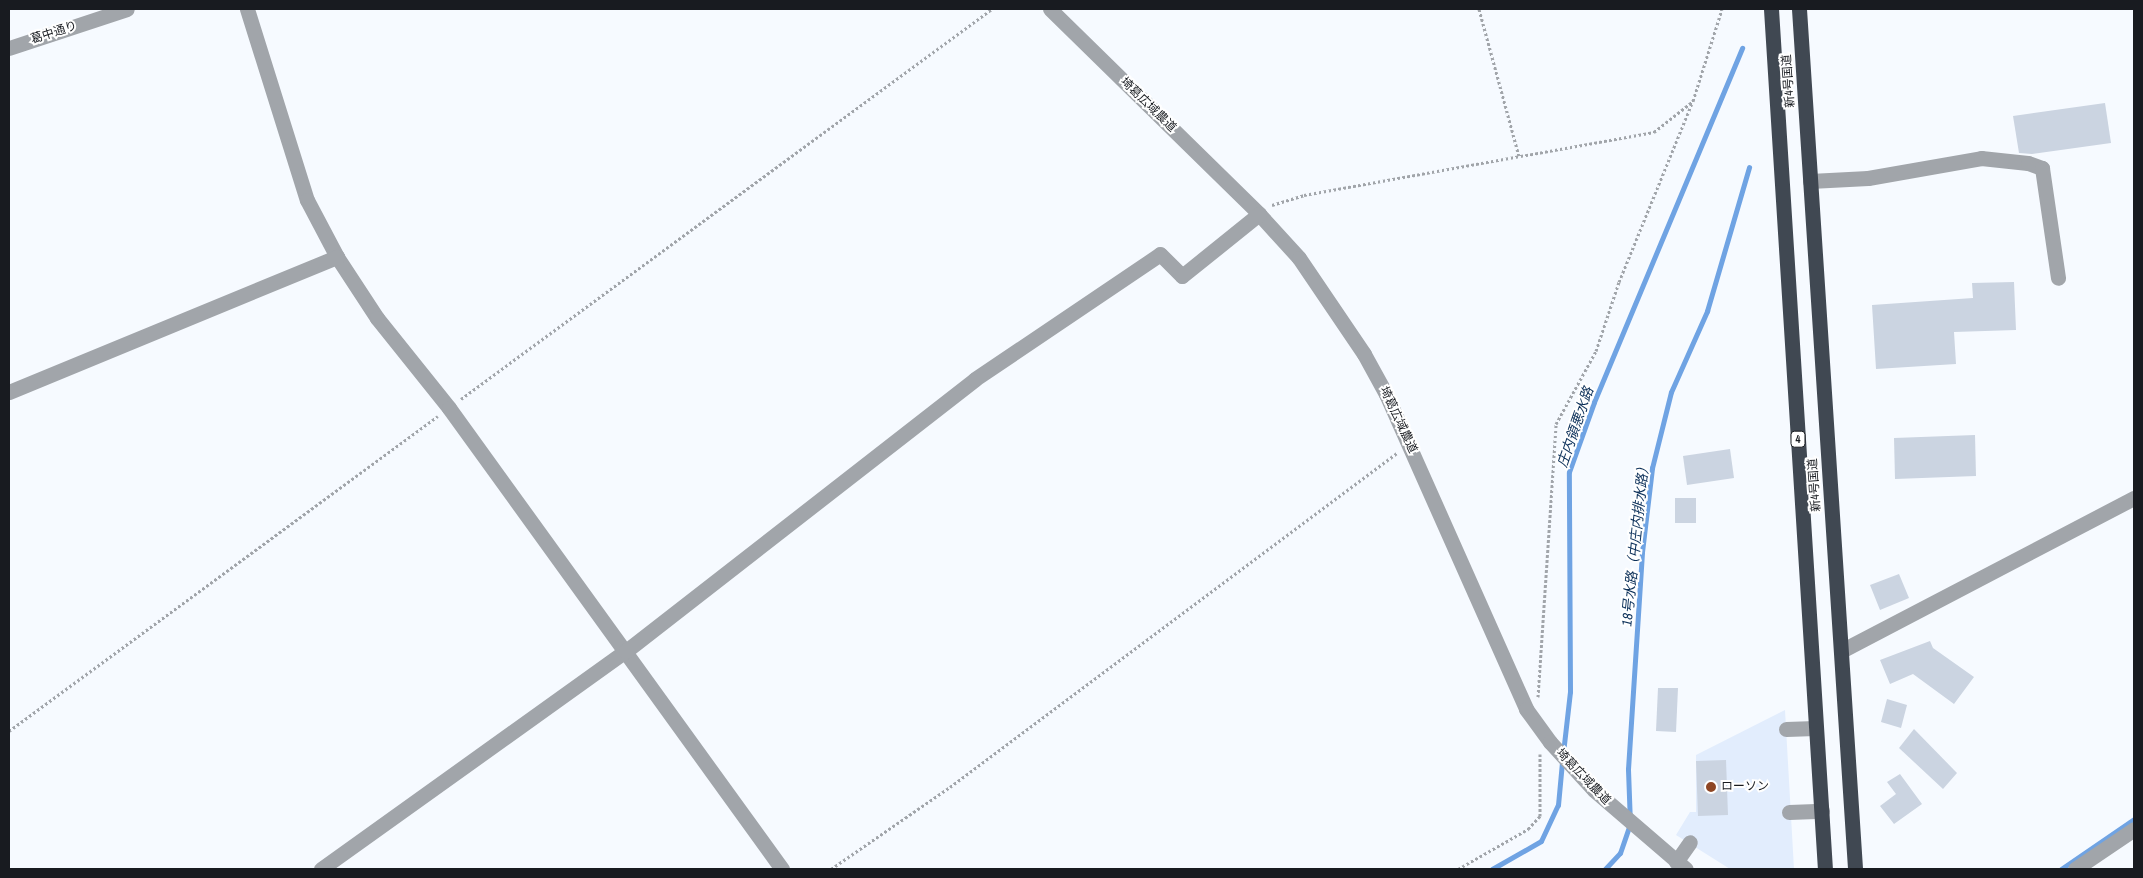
<!DOCTYPE html>
<html>
<head>
<meta charset="utf-8">
<style>
	body { margin:0 }
	#map { position:relative; width:2143px; height:878px; overflow:hidden; background:#f6faff; font-family:"Archivo Narrow","Noto Sans JP",sans-serif }
	div>[style] { position:absolute }
	.built>* { inset:0; background:#e2edfd }
	.stream>* { height:5px; margin:-2.5px; padding:0 2.5px; transform-origin:2.5px; border-radius:2.5px; background:#6fa3e3 }
	.building>* { inset:0; background:#cbd4e1 }
	.path>* { height:3px; margin-top:-1.5px; transform-origin:0; background:repeating-linear-gradient(90deg,#a1a5aa 0 2.5px,transparent 0 5px) }
	.minor>* { height:15px; margin:-7.5px; padding:0 7.5px; transform-origin:7.5px; border-radius:7.5px; background:#a1a5aa }
	.highway>* { height:15px; margin:-7.5px; padding:0 7.5px; transform-origin:7.5px; border-radius:7.5px; background:#404852 }
	.dots>* { width:14px; height:14px; translate:-50% -50%; box-sizing:border-box; border:2px solid #fff; border-radius:50% }
	span { translate:-50% -50%; white-space:nowrap; text-align:center; line-height:1.15; -webkit-text-stroke:4px #fff; paint-order:stroke }
	.shield-label span { padding:1px 4px; background:#fff; border:1px solid; border-radius:4px; -webkit-text-stroke-width:0 }
	.shield-label { font-size:11px; color:#181b20; font-weight:700 }
	.street-label { font-size:12px; color:#181b20 }
	.poi-label { font-size:12px; color:#181b20 }
	.left { translate:0 -50%; text-align:left }
	.water-label { font-size:14px; color:#0c3059; font-style:italic }
	.frame { position:absolute; inset:0; border:10px solid #181b20; pointer-events:none }
</style>
</head>
<body>
<div id="map">
	<div class="built">
		<i style="clip-path:polygon(1785px 710px,1794px 869px,1730px 869px,1676px 835px,1690px 812px,1696px 812px,1696px 755px)"></i>
	</div>
	<div class="stream">
		<i style="left:1563px;top:753px;width:61px;rotate:-83.5deg"></i>
		<i style="left:1570px;top:692px;width:220px;rotate:-90.3deg"></i>
		<i style="left:1569px;top:472px;width:74px;rotate:-70.3deg"></i>
		<i style="left:1594px;top:402px;width:384px;rotate:-67.3deg"></i>
		<i style="left:1492px;top:869px;width:56px;rotate:-29.7deg"></i>
		<i style="left:1541px;top:841px;width:40px;rotate:-65deg"></i>
		<i style="left:1558px;top:805px;width:43px;rotate:-84.7deg"></i>
		<i style="left:1605px;top:869px;width:22px;rotate:-47deg"></i>
		<i style="left:1620px;top:853px;width:31px;rotate:-71deg"></i>
		<i style="left:1630px;top:824px;width:55px;rotate:-92.1deg"></i>
		<i style="left:1628px;top:769px;width:217px;rotate:-86.3deg"></i>
		<i style="left:1642px;top:552px;width:85px;rotate:-83.2deg"></i>
		<i style="left:1652px;top:468px;width:78px;rotate:-76deg"></i>
		<i style="left:1671px;top:392px;width:89px;rotate:-66deg"></i>
		<i style="left:1707px;top:311px;width:150px;rotate:-73.7deg"></i>
		<i style="left:2061px;top:869px;width:88px;rotate:-34.4deg"></i>
	</div>
	<div class="building">
		<i style="clip-path:polygon(2105px 103px,2111px 143px,2032px 154px,2019px 153px,2013px 116px)"></i>
		<i style="clip-path:polygon(2014px 282px,2016px 330px,1954px 332px,1956px 364px,1876px 369px,1872px 305px,1973px 298px,1972px 283px)"></i>
		<i style="clip-path:polygon(1975px 435px,1976px 476px,1895px 479px,1894px 438px)"></i>
		<i style="clip-path:polygon(1730px 449px,1734px 478px,1687px 485px,1683px 456px)"></i>
		<i style="clip-path:polygon(1675px 498px,1696px 498px,1696px 523px,1675px 523px)"></i>
		<i style="clip-path:polygon(1899px 574px,1909px 598px,1880px 610px,1870px 585px)"></i>
		<i style="clip-path:polygon(1930px 641px,1933px 648px,1974px 677px,1954px 704px,1913px 674px,1890px 684px,1880px 660px)"></i>
		<i style="clip-path:polygon(1658px 688px,1678px 688px,1676px 732px,1656px 731px)"></i>
		<i style="clip-path:polygon(1887px 699px,1907px 705px,1901px 728px,1881px 722px)"></i>
		<i style="clip-path:polygon(1914px 729px,1957px 773px,1943px 789px,1899px 748px)"></i>
		<i style="clip-path:polygon(1726px 760px,1728px 815px,1698px 816px,1696px 761px)"></i>
		<i style="clip-path:polygon(1900px 774px,1922px 804px,1894px 824px,1880px 806px,1896px 794px,1887px 782px)"></i>
	</div>
	<div class="path">
		<i style="left:1479px;top:9px;width:152px;rotate:74.8deg"></i>
		<i style="left:1272px;top:205px;width:34px;rotate:-17deg"></i>
		<i style="left:1304px;top:195px;width:356px;rotate:-10.2deg"></i>
		<i style="left:1654px;top:132px;width:48px;rotate:-38.3deg"></i>
		<i style="left:461px;top:399px;width:659px;rotate:-36.3deg"></i>
		<i style="left:1538px;top:697px;width:274px;rotate:-86.2deg"></i>
		<i style="left:1556px;top:424px;width:83px;rotate:-61.3deg"></i>
		<i style="left:1596px;top:351px;width:73px;rotate:-71.6deg"></i>
		<i style="left:1619px;top:282px;width:196px;rotate:-67.8deg"></i>
		<i style="left:1693px;top:101px;width:96px;rotate:-72.5deg"></i>
		<i style="left:9px;top:731px;width:532px;rotate:-36.29deg"></i>
		<i style="left:831px;top:869px;width:145px;rotate:-34.6deg"></i>
		<i style="left:950px;top:787px;width:558px;rotate:-36.77deg"></i>
		<i style="left:1458px;top:869px;width:81px;rotate:-29.7deg"></i>
		<i style="left:1528px;top:829px;width:18px;rotate:-47deg"></i>
		<i style="left:1540px;top:816px;width:62px;rotate:-90deg"></i>
	</div>
	<div class="minor">
		<i style="left:247px;top:9px;width:200px;rotate:72.6deg"></i>
		<i style="left:307px;top:200px;width:64px;rotate:62.2deg"></i>
		<i style="left:337px;top:257px;width:73px;rotate:56.7deg"></i>
		<i style="left:377px;top:318px;width:115px;rotate:51.3deg"></i>
		<i style="left:449px;top:408px;width:569px;rotate:54.16deg"></i>
		<i style="left:1050px;top:9px;width:293px;rotate:44.4deg"></i>
		<i style="left:1259px;top:214px;width:59px;rotate:47.7deg"></i>
		<i style="left:1299px;top:258px;width:116px;rotate:55.9deg"></i>
		<i style="left:1364px;top:354px;width:46px;rotate:61.2deg"></i>
		<i style="left:1386px;top:394px;width:345px;rotate:66deg"></i>
		<i style="left:1526px;top:709px;width:41px;rotate:54deg"></i>
		<i style="left:1550px;top:742px;width:65px;rotate:47.5deg"></i>
		<i style="left:1594px;top:790px;width:121px;rotate:40.7deg"></i>
		<i style="left:9px;top:48px;width:124px;rotate:-18.3deg"></i>
		<i style="left:1810px;top:181px;width:58px;rotate:-3deg"></i>
		<i style="left:1868px;top:178px;width:115px;rotate:-10deg"></i>
		<i style="left:1981px;top:158px;width:47px;rotate:6.1deg"></i>
		<i style="left:2028px;top:163px;width:15px;rotate:20deg"></i>
		<i style="left:2042px;top:168px;width:111px;rotate:81.7deg"></i>
		<i style="left:9px;top:392px;width:355px;rotate:-22.4deg"></i>
		<i style="left:1841px;top:651px;width:331px;rotate:-27.6deg"></i>
		<i style="left:1786px;top:729px;width:29px;rotate:-2deg"></i>
		<i style="left:1789px;top:812px;width:33px;rotate:-2deg"></i>
		<i style="left:1676px;top:862px;width:24px;rotate:-55deg"></i>
		<i style="left:321px;top:869px;width:375px;rotate:-35.6deg"></i>
		<i style="left:626px;top:651px;width:442px;rotate:-37.9deg"></i>
		<i style="left:975px;top:379px;width:223px;rotate:-34deg"></i>
		<i style="left:1160px;top:254px;width:31px;rotate:45deg"></i>
		<i style="left:1182px;top:276px;width:99px;rotate:-38.8deg"></i>
		<i style="left:2075px;top:869px;width:71px;rotate:-34.1deg"></i>
	</div>
	<div class="highway">
		<i style="left:1771px;top:9px;width:862px;rotate:86.41deg"></i>
		<i style="left:1799px;top:9px;width:862px;rotate:86.27deg"></i>
	</div>
	<div class="dots">
		<i style="left:1711px;top:787px;background:#8e4624"></i>
	</div>
	<div class="shield-label">
		<span style="left:1798px;top:439px">4</span>
	</div>
	<div class="street-label">
		<span style="left:54px;top:33px;rotate:-18deg">葛中通り</span>
		<span style="left:1789px;top:81px;rotate:-94deg">新4号国道</span>
		<span style="left:1148px;top:105px;rotate:44deg">埼葛広域農道</span>
		<span style="left:1398px;top:420px;rotate:65deg">埼葛広域農道</span>
		<span style="left:1815px;top:485px;rotate:-94deg">新4号国道</span>
		<span style="left:1583px;top:777px;rotate:46deg">埼葛広域農道</span>
	</div>
	<div class="poi-label">
		<span class="left" style="left:1721px;top:787px">ローソン</span>
	</div>
	<div class="water-label">
		<span style="left:1575px;top:427px;rotate:-71deg">庄内領悪水路</span>
		<span style="left:1635px;top:543px;rotate:-84deg">18号水路（中庄内排水路）</span>
	</div>
	<div class="frame"></div>
</div>
</body>
</html>
